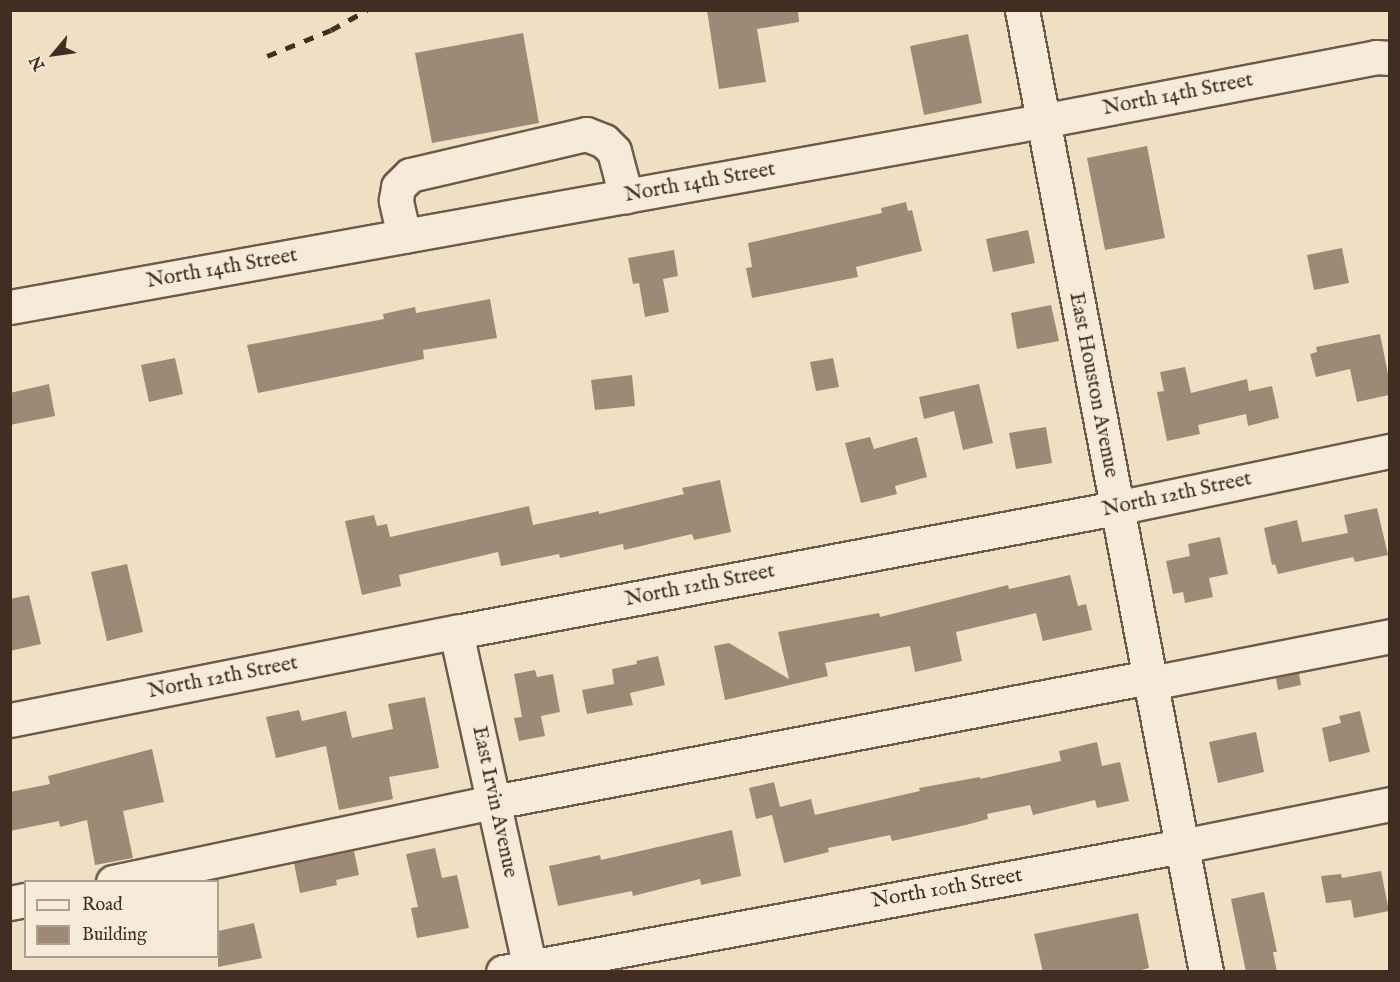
<!DOCTYPE html>
<html>
<head>
<meta charset="utf-8">
<style>
	body { margin:0 }
	#map { position:relative; width:1400px; height:982px; overflow:hidden; background:#f0e0c3; font-family:"IM FELL English",serif }
	div>[style] { position:absolute }
	.building>* { inset:0; background:#9c8a76 }
	.roads { filter:drop-shadow(2px 0 #6e5a4a) drop-shadow(-2px 0 #6e5a4a) drop-shadow(0 2px #6e5a4a) drop-shadow(0 -2px #6e5a4a) }
	.minor>* { height:33px; margin:-16.5px; padding:0 16.5px; transform-origin:16.5px; border-radius:16.5px; background:#f5ebd8 }
	.rail>* { height:4.5px; margin-top:-2.25px; transform-origin:0; background:repeating-linear-gradient(90deg,#422d22 0 10px,transparent 0 20px) }
	span { translate:-50% -50%; white-space:nowrap; text-align:center; line-height:1.15; -webkit-text-stroke:5px #f5ebd8; paint-order:stroke }
	.street-label { font-size:21px; color:#422d22 }
	.frame { position:absolute; inset:0; border:12px solid #422d22; pointer-events:none }
	.legend { position:absolute; left:24px; top:880px; width:195px; height:78px; box-sizing:border-box; background:#f5ebd8; border:2px solid #ad9f8f; margin:0; padding:8px 10px; list-style:none; font-size:18px; color:#422d22 }
	.legend li { display:flex; align-items:center; gap:12px; height:30px }
	.legend b { width:30px; border:2px solid #ad9f8f }
	.north { position:absolute; left:24px; top:24px; width:60px; height:60px; -webkit-text-stroke:4px #f5ebd8; paint-order:stroke; rotate:241deg; font-size:16px; font-weight:700; line-height:24px; text-align:center; color:#422d22 }
	.north::after { content:''; display:block; margin:auto; width:21px; height:27px; background:#422d22; clip-path:polygon(50% 0,100% 100%,50% 72%,0 100%) }
</style>
</head>
<body>
<div id="map">
	<div class="building">
		<i style="clip-path:polygon(707px 10px,798px 10px,799px 22px,757px 29px,766px 82px,719px 89px)"></i>
		<i style="clip-path:polygon(523px 33px,539px 123px,432px 143px,415px 53px)"></i>
		<i style="clip-path:polygon(968px 34px,982px 103px,924px 115px,910px 46px)"></i>
		<i style="clip-path:polygon(1147px 146px,1165px 238px,1105px 250px,1087px 158px)"></i>
		<i style="clip-path:polygon(906px 202px,908px 211px,912px 210px,922px 251px,856px 267px,858px 277px,752px 298px,746px 268px,752px 267px,748px 243px,882px 213px,881px 208px)"></i>
		<i style="clip-path:polygon(1028px 230px,1035px 263px,993px 272px,986px 239px)"></i>
		<i style="clip-path:polygon(1342px 248px,1349px 283px,1314px 290px,1307px 255px)"></i>
		<i style="clip-path:polygon(674px 250px,678px 276px,663px 279px,669px 312px,645px 317px,639px 283px,633px 284px,628px 258px)"></i>
		<i style="clip-path:polygon(490px 299px,497px 338px,423px 350px,424px 359px,258px 393px,247px 345px,384px 319px,383px 314px,415px 307px,416px 313px)"></i>
		<i style="clip-path:polygon(1051px 305px,1059px 341px,1017px 349px,1011px 313px)"></i>
		<i style="clip-path:polygon(1380px 334px,1389px 379px,1389px 395px,1357px 402px,1350px 369px,1316px 377px,1310px 354px,1317px 352px,1316px 347px)"></i>
		<i style="clip-path:polygon(175px 358px,183px 394px,149px 402px,141px 365px)"></i>
		<i style="clip-path:polygon(833px 358px,839px 387px,816px 391px,810px 362px)"></i>
		<i style="clip-path:polygon(1185px 367px,1191px 393px,1247px 379px,1249px 391px,1272px 386px,1279px 418px,1248px 426px,1246px 414px,1198px 425px,1200px 434px,1167px 441px,1157px 392px,1164px 391px,1160px 372px)"></i>
		<i style="clip-path:polygon(632px 375px,635px 406px,595px 410px,591px 380px)"></i>
		<i style="clip-path:polygon(49px 384px,55px 416px,10px 425px,10px 393px)"></i>
		<i style="clip-path:polygon(979px 384px,993px 443px,963px 450px,954px 411px,924px 419px,919px 397px)"></i>
		<i style="clip-path:polygon(1046px 427px,1052px 463px,1016px 469px,1009px 433px)"></i>
		<i style="clip-path:polygon(870px 437px,874px 449px,917px 437px,927px 477px,895px 486px,897px 494px,861px 503px,845px 443px)"></i>
		<i style="clip-path:polygon(720px 480px,731px 532px,694px 540px,692px 534px,624px 550px,623px 544px,560px 558px,559px 554px,501px 566px,498px 552px,399px 575px,401px 586px,362px 595px,345px 521px,374px 515px,377px 526px,387px 524px,390px 537px,529px 506px,533px 525px,599px 511px,599px 514px,684px 494px,682px 488px)"></i>
		<i style="clip-path:polygon(1377px 508px,1388px 555px,1355px 562px,1353px 557px,1278px 574px,1275px 564px,1272px 565px,1264px 528px,1297px 520px,1302px 542px,1348px 533px,1344px 515px)"></i>
		<i style="clip-path:polygon(1220px 537px,1228px 574px,1209px 578px,1213px 597px,1185px 603px,1183px 592px,1173px 594px,1166px 561px,1190px 556px,1188px 544px)"></i>
		<i style="clip-path:polygon(127px 564px,143px 632px,107px 641px,91px 572px)"></i>
		<i style="clip-path:polygon(1070px 575px,1078px 606px,1086px 604px,1092px 630px,1043px 641px,1036px 613px,956px 632px,962px 661px,915px 672px,910px 646px,825px 663px,828px 676px,725px 700px,714px 646px,729px 643px,789px 679px,778px 632px,879px 613px,880px 617px,1008px 585px,1009px 589px)"></i>
		<i style="clip-path:polygon(29px 595px,41px 644px,10px 651px,10px 599px)"></i>
		<i style="clip-path:polygon(658px 656px,665px 685px,630px 693px,633px 705px,587px 714px,582px 690px,614px 684px,612px 669px,637px 664px,636px 661px)"></i>
		<i style="clip-path:polygon(535px 670px,537px 677px,553px 674px,560px 712px,541px 716px,545px 736px,519px 741px,514px 718px,522px 717px,514px 674px)"></i>
		<i style="clip-path:polygon(1299px 673px,1301px 685px,1278px 690px,1276px 678px)"></i>
		<i style="clip-path:polygon(425px 697px,439px 768px,389px 777px,393px 799px,339px 810px,326px 746px,276px 758px,266px 717px,299px 710px,302px 721px,346px 711px,352px 738px,393px 729px,388px 704px)"></i>
		<i style="clip-path:polygon(1360px 711px,1370px 752px,1329px 762px,1322px 728px,1341px 723px,1339px 716px)"></i>
		<i style="clip-path:polygon(1256px 732px,1264px 772px,1218px 783px,1209px 742px)"></i>
		<i style="clip-path:polygon(1097px 742px,1102px 766px,1120px 762px,1129px 801px,1097px 808px,1095px 800px,1033px 815px,1030px 805px,987px 814px,988px 819px,966px 825px,892px 841px,890px 835px,828px 848px,829px 852px,784px 863px,772px 815px,756px 819px,749px 788px,774px 782px,780px 807px,811px 799px,815px 815px,920px 791px,919px 788px,980px 777px,980px 779px,1061px 761px,1059px 751px)"></i>
		<i style="clip-path:polygon(152px 749px,164px 802px,123px 811px,133px 858px,95px 865px,87px 820px,60px 827px,59px 821px,10px 831px,10px 792px,50px 784px,48px 776px)"></i>
		<i style="clip-path:polygon(732px 830px,741px 876px,701px 885px,700px 879px,633px 896px,632px 891px,558px 906px,549px 866px,600px 855px,601px 860px)"></i>
		<i style="clip-path:polygon(435px 848px,442px 878px,457px 875px,469px 928px,417px 938px,411px 908px,418px 907px,406px 854px)"></i>
		<i style="clip-path:polygon(354px 851px,359px 875px,336px 880px,337px 885px,300px 893px,294px 863px)"></i>
		<i style="clip-path:polygon(1381px 871px,1389px 911px,1354px 918px,1351px 900px,1326px 903px,1321px 876px,1341px 874px,1342px 878px)"></i>
		<i style="clip-path:polygon(1264px 892px,1277px 952px,1273px 952px,1277px 972px,1246px 972px,1231px 899px)"></i>
		<i style="clip-path:polygon(1138px 913px,1149px 968px,1133px 972px,1043px 972px,1034px 934px)"></i>
		<i style="clip-path:polygon(254px 923px,262px 958px,218px 967px,218px 931px)"></i>
	</div>
	<div class="roads">
		<div class="minor">
			<i style="left:1022px;top:10px;width:979px;rotate:79.17deg"></i>
			<i style="left:404px;top:236px;width:37px;rotate:-103deg"></i>
			<i style="left:396px;top:200px;width:13px;rotate:-81deg"></i>
			<i style="left:398px;top:187px;width:17px;rotate:-45deg"></i>
			<i style="left:410px;top:175px;width:181px;rotate:-13.1deg"></i>
			<i style="left:586px;top:134px;width:19px;rotate:21deg"></i>
			<i style="left:604px;top:141px;width:14px;rotate:45deg"></i>
			<i style="left:614px;top:151px;width:47px;rotate:75.1deg"></i>
			<i style="left:10px;top:307px;width:1049px;rotate:-10.22deg"></i>
			<i style="left:1042px;top:121px;width:340px;rotate:-10.8deg"></i>
			<i style="left:1376px;top:57px;width:14px;rotate:4deg"></i>
			<i style="left:456px;top:632px;width:348px;rotate:77.6deg"></i>
			<i style="left:1151px;top:683px;width:244px;rotate:-11.1deg"></i>
			<i style="left:10px;top:720px;width:455px;rotate:-11.2deg"></i>
			<i style="left:456px;top:632px;width:672px;rotate:-10.64deg"></i>
			<i style="left:1116px;top:508px;width:280px;rotate:-11.8deg"></i>
			<i style="left:113px;top:882px;width:389px;rotate:-11.9deg"></i>
			<i style="left:494px;top:802px;width:667px;rotate:-10.8deg"></i>
			<i style="left:10px;top:903px;width:16px;rotate:-11deg"></i>
			<i style="left:503px;top:972px;width:691px;rotate:-10.51deg"></i>
			<i style="left:1182px;top:846px;width:212px;rotate:-11.4deg"></i>
		</div>
	</div>
	<div class="rail">
		<i style="left:267px;top:56px;width:69px;rotate:-22.1deg"></i>
		<i style="left:331px;top:30px;width:41px;rotate:-29.1deg"></i>
	</div>
	<div class="street-label">
		<span style="left:1178px;top:95px;rotate:-11deg">North 14th Street</span>
		<span style="left:700px;top:183px;rotate:-10deg">North 14th Street</span>
		<span style="left:222px;top:269px;rotate:-10deg">North 14th Street</span>
		<span style="left:1093px;top:385px;rotate:79deg">East Houston Avenue</span>
		<span style="left:1177px;top:495px;rotate:-12deg">North 12th Street</span>
		<span style="left:700px;top:586px;rotate:-11deg">North 12th Street</span>
		<span style="left:223px;top:678px;rotate:-11deg">North 12th Street</span>
		<span style="left:494px;top:802px;rotate:78deg">East Irvin Avenue</span>
		<span style="left:947px;top:889px;rotate:-10deg">North 10th Street</span>
	</div>
	<div class="frame"></div>
	<ul class="legend">
	<li><b style="height:8px;background:#f5ebd8"></b>Road</li>
	<li><b style="height:16px;background:#9c8a76"></b>Building</li>
	</ul>
	<div class="north">N</div>
</div>
</body>
</html>
